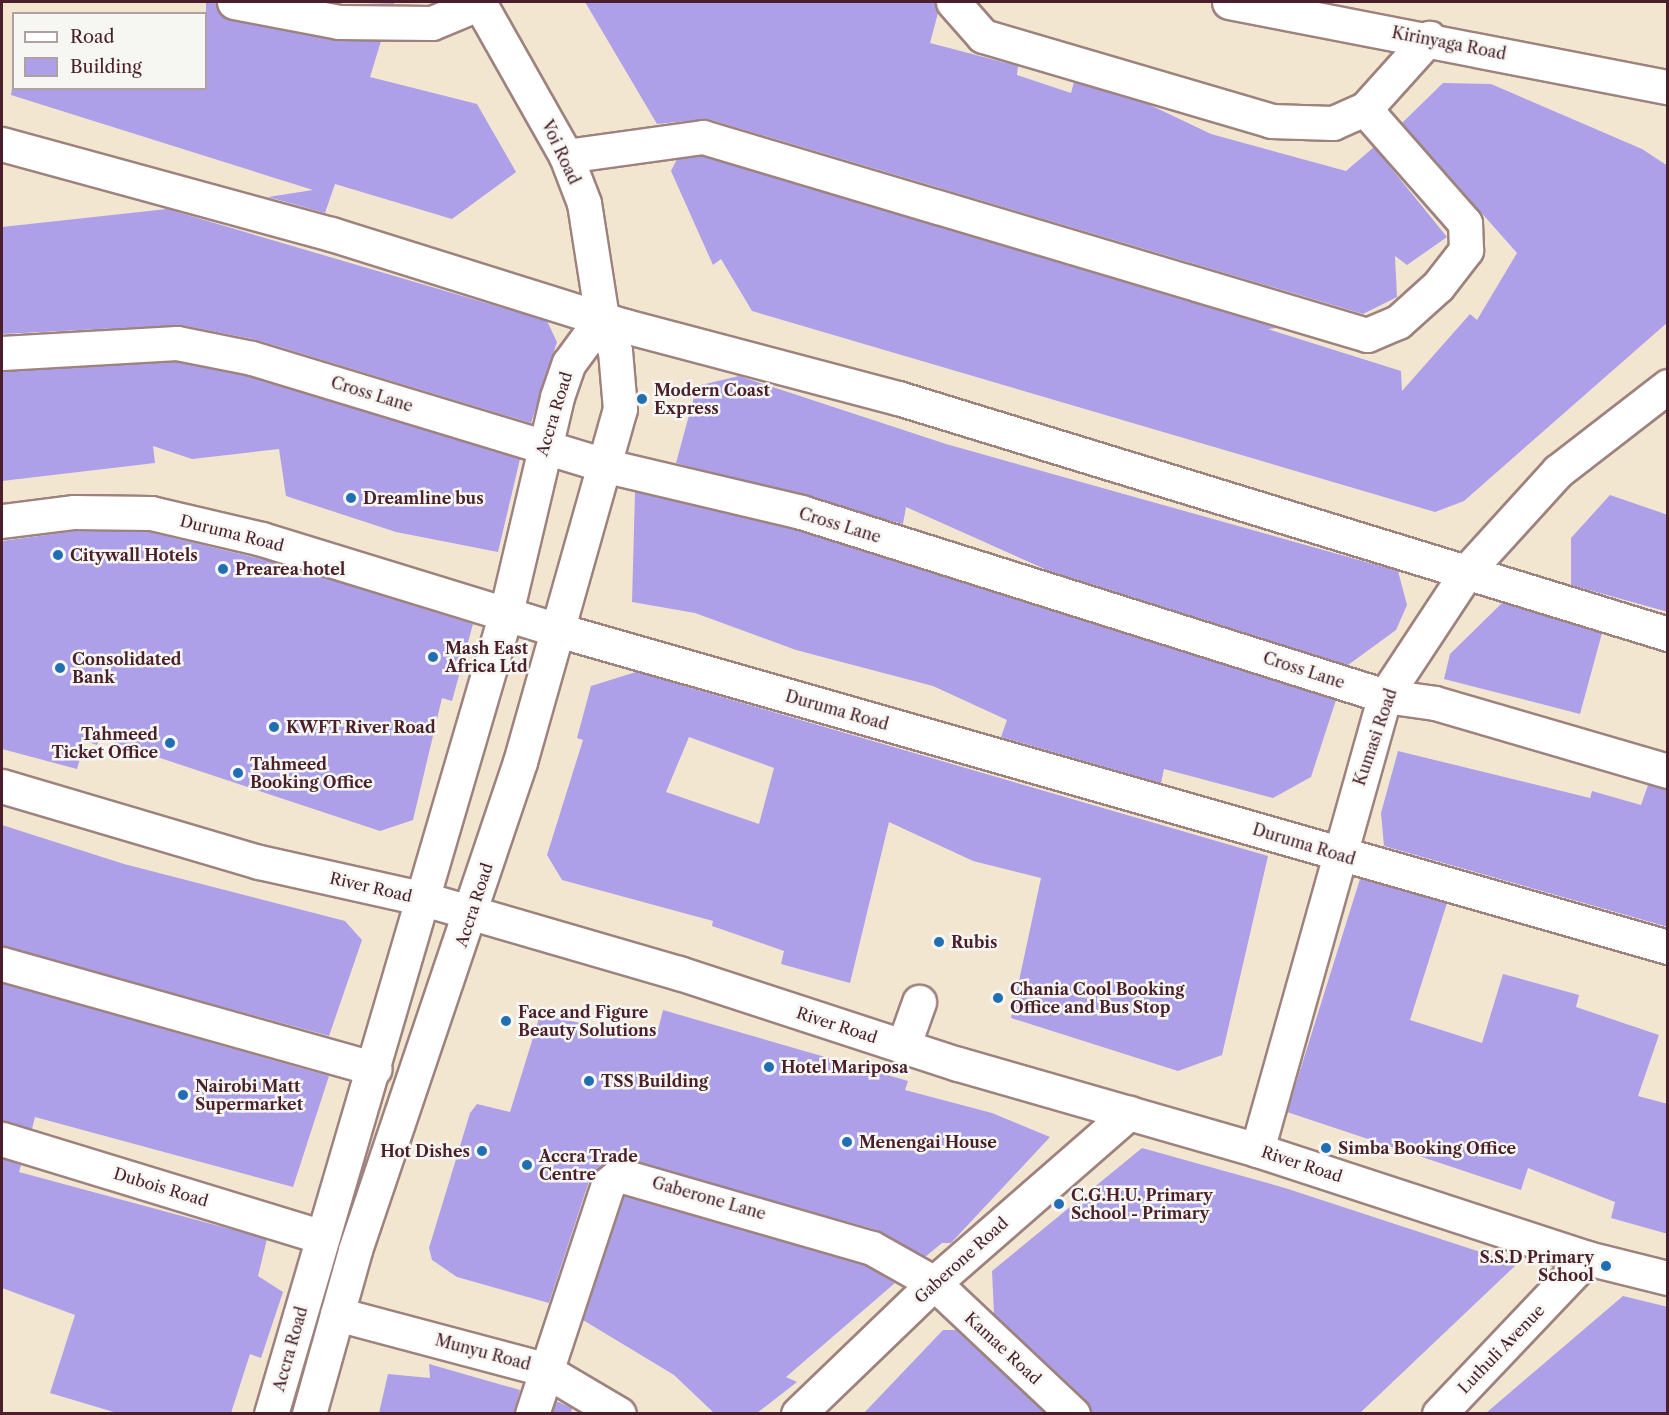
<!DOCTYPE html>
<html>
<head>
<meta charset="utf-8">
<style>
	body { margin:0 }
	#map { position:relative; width:1669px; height:1415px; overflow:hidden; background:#f3e6d1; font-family:"Libre Caslon Text",serif }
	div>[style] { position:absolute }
	.building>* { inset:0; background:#ada0e9 }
	.roads { filter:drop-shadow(2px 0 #9e827e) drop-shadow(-2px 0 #9e827e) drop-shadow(0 2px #9e827e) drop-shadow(0 -2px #9e827e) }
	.minor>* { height:33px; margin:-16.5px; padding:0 16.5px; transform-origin:16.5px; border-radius:16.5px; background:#fff }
	.major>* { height:33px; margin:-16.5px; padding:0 16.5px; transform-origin:16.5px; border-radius:16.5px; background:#fff }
	.dots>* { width:16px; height:16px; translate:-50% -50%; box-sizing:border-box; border:3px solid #f6f6f2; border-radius:50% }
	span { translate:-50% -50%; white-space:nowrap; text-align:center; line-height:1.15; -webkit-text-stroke:5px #f6f6f2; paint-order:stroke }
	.street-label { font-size:16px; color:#4a1f2b }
	.poi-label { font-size:16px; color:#4a1f2b; font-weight:700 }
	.left { translate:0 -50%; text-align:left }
	.right { translate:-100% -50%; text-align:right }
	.frame { position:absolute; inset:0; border:3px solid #4a1f2b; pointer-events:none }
	.legend { position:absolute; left:12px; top:12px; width:195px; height:78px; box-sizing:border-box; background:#f6f6f2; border:2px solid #b1a0a2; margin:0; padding:8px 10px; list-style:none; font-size:18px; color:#4a1f2b }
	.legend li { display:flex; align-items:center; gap:12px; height:30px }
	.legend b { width:30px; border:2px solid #b1a0a2 }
</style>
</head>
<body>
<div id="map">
	<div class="building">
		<i style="clip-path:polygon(206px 2px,216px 2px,221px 16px,230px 20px,335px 40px,381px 41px,370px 77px,477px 104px,516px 172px,452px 219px,335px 184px,325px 213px,268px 197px,313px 190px,11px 95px,12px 88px,206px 88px)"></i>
		<i style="clip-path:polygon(332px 2px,394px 2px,394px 4px)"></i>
		<i style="clip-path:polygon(585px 2px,935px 2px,938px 13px,930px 43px,1018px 66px,1017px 75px,1071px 93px,1074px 82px,1148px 104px,1211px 134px,1346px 171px,1374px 147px,1447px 237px,1407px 265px,1395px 256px,1397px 297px,1363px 314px,708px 119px,657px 124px)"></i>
		<i style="clip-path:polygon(1443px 83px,1491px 84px,1642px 149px,1668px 166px,1668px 322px,1464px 501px,1435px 512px,752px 311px,721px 259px,713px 265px,671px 171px,677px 159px,702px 156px,1277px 328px,1268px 329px,1401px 371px,1402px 391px,1470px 314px,1477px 320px,1517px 253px,1402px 123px)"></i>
		<i style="clip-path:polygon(167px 209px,547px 321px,557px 342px,531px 423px,257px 340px,181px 325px,2px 334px,2px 227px)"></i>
		<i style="clip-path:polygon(176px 362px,247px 376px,520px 459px,498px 552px,396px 532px,286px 496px,279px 449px,192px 459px,153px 446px,155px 463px,2px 481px,2px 371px)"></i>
		<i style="clip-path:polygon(739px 376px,946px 444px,1398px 571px,1407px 605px,1396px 630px,1348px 665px,1047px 570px,906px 507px,903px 524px,676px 463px,697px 386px)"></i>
		<i style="clip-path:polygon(635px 492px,796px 530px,1336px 700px,1311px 777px,1273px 798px,1164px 769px,1161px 783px,1001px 737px,1007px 720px,933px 686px,796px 650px,695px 613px,632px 602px)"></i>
		<i style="clip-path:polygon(1610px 495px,1668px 515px,1668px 612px,1571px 585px,1571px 538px)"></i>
		<i style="clip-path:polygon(75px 531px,149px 532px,274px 562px,473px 624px,452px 701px,442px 698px,413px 820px,380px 831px,100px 738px,97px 745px,85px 741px,77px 769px,2px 749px,2px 541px)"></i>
		<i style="clip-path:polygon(1502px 603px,1602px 633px,1580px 714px,1444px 679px,1450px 654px)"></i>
		<i style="clip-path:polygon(evenodd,636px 672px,1268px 856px,1222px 1055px,1178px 1071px,1011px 1018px,1041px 878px,973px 861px,889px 822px,850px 983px,781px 964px,784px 951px,712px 926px,713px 921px,562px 880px,547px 855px,583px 740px,577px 738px,591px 686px,636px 672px,689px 737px,774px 768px,759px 824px,666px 792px,689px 737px)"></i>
		<i style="clip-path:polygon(1398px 751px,1590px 798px,1592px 791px,1641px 805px,1648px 785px,1668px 789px,1668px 927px,1384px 846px,1381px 813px)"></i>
		<i style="clip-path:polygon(2px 825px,124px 864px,345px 921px,362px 940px,329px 1036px,2px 946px)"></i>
		<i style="clip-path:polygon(1360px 879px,1447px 903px,1410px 1020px,1482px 1043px,1503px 974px,1579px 995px,1576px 1007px,1659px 1035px,1638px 1096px,1668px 1104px,1668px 1234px,1611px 1218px,1615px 1202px,1528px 1168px,1521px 1190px,1287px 1112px)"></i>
		<i style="clip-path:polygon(2px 983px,329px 1076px,293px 1187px,35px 1117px,32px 1129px,2px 1121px)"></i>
		<i style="clip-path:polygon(663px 1010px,908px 1081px,905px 1090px,992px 1113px,1050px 1137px,951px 1243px,942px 1243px,925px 1257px,877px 1230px,616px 1157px,590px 1178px,549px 1303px,457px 1277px,432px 1260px,429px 1248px,470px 1113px,477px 1104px,510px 1112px,540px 1015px,656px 1038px)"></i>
		<i style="clip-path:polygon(1142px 1148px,1285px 1188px,1517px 1264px,1360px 1413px,1091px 1413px,1086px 1400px,994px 1314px,992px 1271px)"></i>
		<i style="clip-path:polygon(2px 1158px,21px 1165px,19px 1172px,267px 1239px,258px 1276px,283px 1292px,261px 1358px,250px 1354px,231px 1413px,117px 1413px,50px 1393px,75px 1315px,2px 1288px)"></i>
		<i style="clip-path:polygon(624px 1196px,865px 1265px,895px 1283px,786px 1377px,797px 1382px,757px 1413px,714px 1413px,674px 1375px,583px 1320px)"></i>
		<i style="clip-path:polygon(1623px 1296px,1668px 1307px,1668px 1413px,1486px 1413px)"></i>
		<i style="clip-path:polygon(943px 1330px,956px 1330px,1045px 1413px,864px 1413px)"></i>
		<i style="clip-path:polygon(429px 1364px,520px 1390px,514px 1413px,379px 1413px,388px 1374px,430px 1378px)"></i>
		<i style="clip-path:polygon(556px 1401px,572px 1408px,571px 1413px,552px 1413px)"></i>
	</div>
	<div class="roads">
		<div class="minor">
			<i style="left:234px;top:2px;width:107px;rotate:10.8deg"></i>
			<i style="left:339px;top:22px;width:93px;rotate:0.6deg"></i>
			<i style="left:432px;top:23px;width:52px;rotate:-22.6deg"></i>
			<i style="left:953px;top:2px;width:45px;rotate:48.6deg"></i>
			<i style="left:983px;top:36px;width:300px;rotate:16.4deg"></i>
			<i style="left:1271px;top:121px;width:62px;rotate:1.8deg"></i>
			<i style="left:1333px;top:123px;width:35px;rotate:-24deg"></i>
			<i style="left:1365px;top:109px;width:96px;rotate:-48deg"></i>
			<i style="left:1229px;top:2px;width:447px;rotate:11deg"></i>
			<i style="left:2px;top:144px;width:341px;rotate:15.3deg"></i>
			<i style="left:331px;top:234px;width:308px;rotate:17.4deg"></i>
			<i style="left:625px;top:326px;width:282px;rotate:14.8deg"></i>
			<i style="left:898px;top:398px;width:805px;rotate:17.04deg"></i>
			<i style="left:566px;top:156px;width:138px;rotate:-7.9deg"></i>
			<i style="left:703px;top:137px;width:693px;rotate:16.6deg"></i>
			<i style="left:1367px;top:335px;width:34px;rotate:-23deg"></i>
			<i style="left:1398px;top:322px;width:54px;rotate:-42deg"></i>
			<i style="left:1438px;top:286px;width:46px;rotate:-52.1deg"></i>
			<i style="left:1466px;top:250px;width:27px;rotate:-92deg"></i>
			<i style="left:1465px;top:223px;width:152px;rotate:-131.3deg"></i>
			<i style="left:2px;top:353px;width:175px;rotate:-3.3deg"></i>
			<i style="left:177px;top:343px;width:76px;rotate:11.3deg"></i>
			<i style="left:252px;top:358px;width:371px;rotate:16.9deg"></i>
			<i style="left:607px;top:466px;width:199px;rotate:13.3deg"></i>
			<i style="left:801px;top:512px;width:612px;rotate:17.49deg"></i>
			<i style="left:1385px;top:696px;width:50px;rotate:8deg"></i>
			<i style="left:1435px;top:703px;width:243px;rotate:16.3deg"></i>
			<i style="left:2px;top:521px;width:73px;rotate:-7.1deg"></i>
			<i style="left:74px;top:512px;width:77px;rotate:0.7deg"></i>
			<i style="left:151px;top:513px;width:114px;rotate:13.2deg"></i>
			<i style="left:262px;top:539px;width:310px;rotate:17.1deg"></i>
			<i style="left:558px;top:630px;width:1154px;rotate:15.94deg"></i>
			<i style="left:2px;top:964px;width:387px;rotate:15.7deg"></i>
			<i style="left:903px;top:1047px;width:48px;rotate:-70.4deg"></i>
			<i style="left:2px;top:1139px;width:332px;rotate:17deg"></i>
			<i style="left:1257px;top:1150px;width:472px;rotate:-74.3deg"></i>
			<i style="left:1385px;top:696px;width:151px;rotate:-56.6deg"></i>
			<i style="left:1468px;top:570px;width:134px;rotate:-47.7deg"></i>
			<i style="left:1558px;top:471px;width:139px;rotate:-37.7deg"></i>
			<i style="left:337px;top:1314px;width:213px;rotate:14.9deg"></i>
			<i style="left:543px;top:1369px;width:88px;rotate:30.6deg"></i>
			<i style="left:271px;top:1414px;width:835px;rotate:-73.65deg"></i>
			<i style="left:506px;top:613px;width:222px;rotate:-76.7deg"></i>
			<i style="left:557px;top:397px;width:36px;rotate:-71deg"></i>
			<i style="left:569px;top:363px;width:56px;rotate:-53.7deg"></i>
			<i style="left:309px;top:1414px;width:170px;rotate:-74.3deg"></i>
			<i style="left:355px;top:1250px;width:515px;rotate:-71.32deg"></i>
			<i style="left:520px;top:762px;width:367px;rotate:-74.2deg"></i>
			<i style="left:620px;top:409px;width:58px;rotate:-94.9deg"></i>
			<i style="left:615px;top:351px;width:35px;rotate:-112deg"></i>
			<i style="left:602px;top:318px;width:116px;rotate:-98.9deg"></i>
			<i style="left:584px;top:203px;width:50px;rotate:-111deg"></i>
			<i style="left:566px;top:156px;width:177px;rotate:-119.5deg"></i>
			<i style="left:532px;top:1414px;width:242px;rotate:-71.7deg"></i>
			<i style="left:608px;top:1184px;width:14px;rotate:-39deg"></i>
			<i style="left:619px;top:1175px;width:263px;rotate:16.1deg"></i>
			<i style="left:872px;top:1248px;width:71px;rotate:29.4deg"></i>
			<i style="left:934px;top:1283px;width:191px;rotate:43.3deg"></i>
			<i style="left:798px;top:1414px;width:189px;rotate:-43.9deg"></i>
			<i style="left:934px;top:1283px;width:259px;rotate:-41.1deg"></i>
			<i style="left:1439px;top:1414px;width:215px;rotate:-46.5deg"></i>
		</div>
		<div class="major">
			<i style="left:2px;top:786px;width:268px;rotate:16.5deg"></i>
			<i style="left:259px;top:862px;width:169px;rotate:12.6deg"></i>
			<i style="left:424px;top:899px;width:266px;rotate:16.2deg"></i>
			<i style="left:679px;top:973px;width:293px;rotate:18.1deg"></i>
			<i style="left:958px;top:1064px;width:311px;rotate:16deg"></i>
			<i style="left:1257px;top:1150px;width:347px;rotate:18.1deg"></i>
			<i style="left:1587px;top:1258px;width:83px;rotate:13.9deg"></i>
		</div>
	</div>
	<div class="dots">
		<i style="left:642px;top:399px;background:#1f6fb2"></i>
		<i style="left:351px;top:498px;background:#1f6fb2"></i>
		<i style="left:58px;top:555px;background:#1f6fb2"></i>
		<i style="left:223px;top:569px;background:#1f6fb2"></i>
		<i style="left:433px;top:657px;background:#1f6fb2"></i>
		<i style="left:60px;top:668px;background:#1f6fb2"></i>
		<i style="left:274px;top:727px;background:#1f6fb2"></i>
		<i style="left:170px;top:743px;background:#1f6fb2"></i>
		<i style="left:238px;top:773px;background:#1f6fb2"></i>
		<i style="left:939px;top:942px;background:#1f6fb2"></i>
		<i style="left:998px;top:998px;background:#1f6fb2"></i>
		<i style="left:506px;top:1021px;background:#1f6fb2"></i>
		<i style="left:769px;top:1067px;background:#1f6fb2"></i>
		<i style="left:589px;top:1081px;background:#1f6fb2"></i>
		<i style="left:183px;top:1095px;background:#1f6fb2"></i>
		<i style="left:847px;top:1142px;background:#1f6fb2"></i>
		<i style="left:1326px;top:1148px;background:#1f6fb2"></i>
		<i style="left:482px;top:1151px;background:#1f6fb2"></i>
		<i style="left:527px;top:1165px;background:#1f6fb2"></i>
		<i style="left:1059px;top:1204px;background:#1f6fb2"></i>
		<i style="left:1606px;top:1266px;background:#1f6fb2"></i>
	</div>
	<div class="street-label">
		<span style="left:1449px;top:43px;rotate:11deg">Kirinyaga Road</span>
		<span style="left:561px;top:152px;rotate:65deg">Voi Road</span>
		<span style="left:372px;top:394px;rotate:17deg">Cross Lane</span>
		<span style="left:554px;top:414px;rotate:-73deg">Accra Road</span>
		<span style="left:840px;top:525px;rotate:17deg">Cross Lane</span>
		<span style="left:232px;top:533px;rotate:14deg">Duruma Road</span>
		<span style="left:1304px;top:670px;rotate:18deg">Cross Lane</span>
		<span style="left:837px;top:710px;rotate:16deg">Duruma Road</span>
		<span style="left:1375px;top:737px;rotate:-71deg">Kumasi Road</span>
		<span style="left:1304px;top:844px;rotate:17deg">Duruma Road</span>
		<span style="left:371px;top:887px;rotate:13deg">River Road</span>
		<span style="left:474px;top:905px;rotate:-72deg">Accra Road</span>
		<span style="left:837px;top:1025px;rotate:18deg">River Road</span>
		<span style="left:1302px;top:1164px;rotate:18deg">River Road</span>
		<span style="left:161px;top:1187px;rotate:17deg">Dubois Road</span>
		<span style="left:709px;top:1198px;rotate:16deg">Gaberone Lane</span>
		<span style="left:961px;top:1260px;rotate:-42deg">Gaberone Road</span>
		<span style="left:1003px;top:1348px;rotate:43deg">Kamae Road</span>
		<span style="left:290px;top:1349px;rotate:-74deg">Accra Road</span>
		<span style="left:1501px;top:1349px;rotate:-46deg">Luthuli Avenue</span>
		<span style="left:483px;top:1352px;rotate:15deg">Munyu Road</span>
	</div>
	<div class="poi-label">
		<span class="left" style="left:654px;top:399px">Modern Coast<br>Express</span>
		<span class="left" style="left:363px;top:498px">Dreamline bus</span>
		<span class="left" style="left:70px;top:555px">Citywall Hotels</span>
		<span class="left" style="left:235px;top:569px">Prearea hotel</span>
		<span class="left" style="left:445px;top:657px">Mash East<br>Africa Ltd</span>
		<span class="left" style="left:72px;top:668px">Consolidated<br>Bank</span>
		<span class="left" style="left:286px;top:727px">KWFT River Road</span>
		<span class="right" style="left:158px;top:743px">Tahmeed<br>Ticket Office</span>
		<span class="left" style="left:250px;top:773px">Tahmeed<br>Booking Office</span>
		<span class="left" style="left:951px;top:942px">Rubis</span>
		<span class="left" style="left:1010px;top:998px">Chania Cool Booking<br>Office and Bus Stop</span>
		<span class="left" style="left:518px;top:1021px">Face and Figure<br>Beauty Solutions</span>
		<span class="left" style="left:781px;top:1067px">Hotel Mariposa</span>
		<span class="left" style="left:601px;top:1081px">TSS Building</span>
		<span class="left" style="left:195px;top:1095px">Nairobi Matt<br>Supermarket</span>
		<span class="left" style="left:859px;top:1142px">Menengai House</span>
		<span class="left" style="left:1338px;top:1148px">Simba Booking Office</span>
		<span class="right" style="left:470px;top:1151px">Hot Dishes</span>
		<span class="left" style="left:539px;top:1165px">Accra Trade<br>Centre</span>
		<span class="left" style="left:1071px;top:1204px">C.G.H.U. Primary<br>School - Primary</span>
		<span class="right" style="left:1594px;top:1266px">S.S.D Primary<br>School</span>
	</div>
	<div class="frame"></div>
	<ul class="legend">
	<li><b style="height:8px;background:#fff"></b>Road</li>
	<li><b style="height:16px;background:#ada0e9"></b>Building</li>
	</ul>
</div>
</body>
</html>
